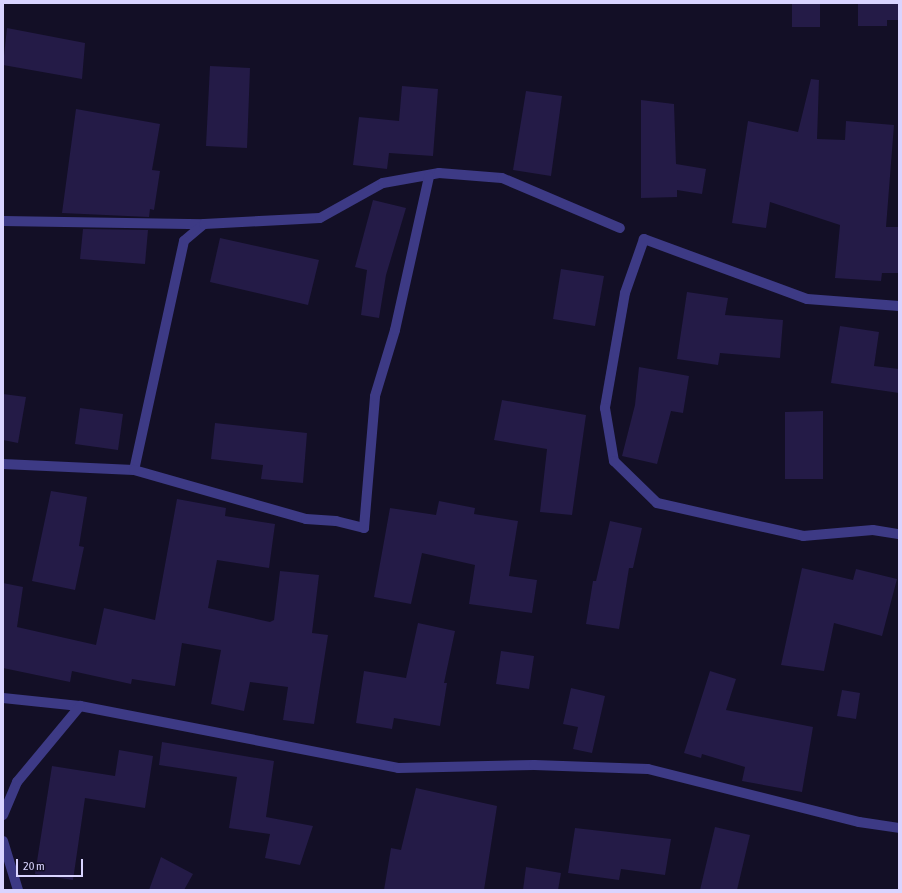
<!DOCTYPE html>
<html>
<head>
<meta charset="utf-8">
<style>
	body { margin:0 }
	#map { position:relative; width:902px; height:893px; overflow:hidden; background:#130f26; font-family:"Asap Condensed",sans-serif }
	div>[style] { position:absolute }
	.building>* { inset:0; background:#241b47 }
	.minor>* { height:10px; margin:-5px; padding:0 5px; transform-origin:5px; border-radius:5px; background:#3d3a85 }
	span { translate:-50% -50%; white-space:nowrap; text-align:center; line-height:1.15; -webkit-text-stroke:3px #130f26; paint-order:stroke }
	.frame { position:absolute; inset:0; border:4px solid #d9d4ff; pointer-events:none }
	.scale { position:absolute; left:16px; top:859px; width:67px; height:18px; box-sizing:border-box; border:2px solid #d9d4ff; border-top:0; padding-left:5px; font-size:12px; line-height:14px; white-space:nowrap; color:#d9d4ff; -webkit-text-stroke:3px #130f26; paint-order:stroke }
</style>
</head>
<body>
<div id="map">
	<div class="building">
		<i style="clip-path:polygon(792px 3px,820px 3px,820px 27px,792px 27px)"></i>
		<i style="clip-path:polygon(858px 3px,899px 3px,899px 20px,887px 20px,887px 26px,858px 26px)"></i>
		<i style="clip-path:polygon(7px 28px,85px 43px,82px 79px,3px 65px)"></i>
		<i style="clip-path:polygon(210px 66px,250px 68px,247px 148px,206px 146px)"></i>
		<i style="clip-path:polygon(811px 79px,819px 80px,817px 139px,845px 140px,846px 121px,894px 125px,886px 227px,899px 227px,899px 273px,882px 273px,881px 281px,835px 278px,840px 225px,770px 202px,766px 228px,732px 223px,748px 121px,798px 132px)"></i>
		<i style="clip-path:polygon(402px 86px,438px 89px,433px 156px,389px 153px,387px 169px,353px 165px,359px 117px,399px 121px)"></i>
		<i style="clip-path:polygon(526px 91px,562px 96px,551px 176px,513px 170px)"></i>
		<i style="clip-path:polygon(641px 100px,674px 104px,676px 164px,706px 169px,702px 194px,677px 190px,677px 197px,641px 198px)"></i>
		<i style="clip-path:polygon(76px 109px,160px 124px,152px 170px,160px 171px,154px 210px,150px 209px,149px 217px,62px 213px)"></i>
		<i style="clip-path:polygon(373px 200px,406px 208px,386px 275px,379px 318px,361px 315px,367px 270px,355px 267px)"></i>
		<i style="clip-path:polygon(83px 229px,148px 230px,145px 264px,80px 259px)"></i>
		<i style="clip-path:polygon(220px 238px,319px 260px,308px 305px,210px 282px)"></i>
		<i style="clip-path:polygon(561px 269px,604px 276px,595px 326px,553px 319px)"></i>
		<i style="clip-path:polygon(687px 292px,728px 298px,725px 315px,783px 320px,780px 358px,720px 353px,718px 365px,677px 359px)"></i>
		<i style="clip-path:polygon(840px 326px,879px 332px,874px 366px,899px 369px,899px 393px,831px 383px)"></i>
		<i style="clip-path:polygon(639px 367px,689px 376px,683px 413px,671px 411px,657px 464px,622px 456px,635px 405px)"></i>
		<i style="clip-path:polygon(3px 394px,26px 397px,18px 443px,3px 440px)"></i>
		<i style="clip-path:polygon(502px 400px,586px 415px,572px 515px,540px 512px,547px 449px,494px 440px)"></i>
		<i style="clip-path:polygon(80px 408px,123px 414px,118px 450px,75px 444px)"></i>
		<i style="clip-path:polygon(823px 411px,823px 479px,785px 479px,785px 412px)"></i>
		<i style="clip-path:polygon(215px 423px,307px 433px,303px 483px,261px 479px,263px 465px,211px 459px)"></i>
		<i style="clip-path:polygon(51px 491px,87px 497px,79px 546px,84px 547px,75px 590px,32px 581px)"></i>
		<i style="clip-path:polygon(177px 499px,226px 508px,225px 516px,275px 524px,269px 568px,217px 560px,208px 608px,270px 622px,274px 620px,280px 571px,319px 575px,312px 633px,328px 635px,314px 724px,283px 720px,288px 687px,250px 682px,244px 711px,211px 704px,221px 650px,182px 643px,175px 686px,132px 679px,131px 684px,72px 671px,70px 682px,3px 668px,3px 583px,23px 587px,17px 627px,96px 645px,104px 608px,155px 620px)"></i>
		<i style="clip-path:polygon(439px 501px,475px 508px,474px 514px,518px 521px,509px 576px,537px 580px,532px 613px,469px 604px,475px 565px,422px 553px,411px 604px,374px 597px,390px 508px,436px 515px)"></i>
		<i style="clip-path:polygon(610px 521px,642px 528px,633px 568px,629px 568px,619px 629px,586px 624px,593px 581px,596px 581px)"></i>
		<i style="clip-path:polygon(802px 568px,853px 580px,856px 569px,897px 579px,882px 636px,834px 623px,824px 671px,781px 665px)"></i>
		<i style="clip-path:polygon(418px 623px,455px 631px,444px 683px,447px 683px,440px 726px,394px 718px,392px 729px,356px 723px,364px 671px,406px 678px)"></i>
		<i style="clip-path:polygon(501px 651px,534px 656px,529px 689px,496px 684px)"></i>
		<i style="clip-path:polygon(710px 671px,736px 679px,726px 710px,813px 727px,802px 792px,742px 781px,745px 767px,702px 754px,701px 758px,684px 753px)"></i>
		<i style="clip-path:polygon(571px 688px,605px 696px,592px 753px,573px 749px,578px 727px,563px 724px)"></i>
		<i style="clip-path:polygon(842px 690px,860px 693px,856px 719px,837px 716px)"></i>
		<i style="clip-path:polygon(162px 742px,274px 761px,266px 817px,313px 826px,300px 865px,265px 858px,270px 834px,229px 828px,237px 777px,159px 765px)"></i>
		<i style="clip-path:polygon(119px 750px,153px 756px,145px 808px,85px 798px,73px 880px,35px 874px,52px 766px,115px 776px)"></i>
		<i style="clip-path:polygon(416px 788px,497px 806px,484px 890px,384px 890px,391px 848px,401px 850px)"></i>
		<i style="clip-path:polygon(715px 827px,750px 835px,737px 890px,700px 890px)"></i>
		<i style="clip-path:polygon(575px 828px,671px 839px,665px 875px,621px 869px,619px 880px,568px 873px)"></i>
		<i style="clip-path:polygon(161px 857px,193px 874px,184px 890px,149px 890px)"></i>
		<i style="clip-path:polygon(526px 867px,561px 873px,558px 890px,523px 890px)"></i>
	</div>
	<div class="minor">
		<i style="left:3px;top:221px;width:201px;rotate:0.9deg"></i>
		<i style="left:204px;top:224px;width:26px;rotate:140deg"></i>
		<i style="left:184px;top:241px;width:234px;rotate:102.3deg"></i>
		<i style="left:204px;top:224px;width:116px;rotate:-3deg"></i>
		<i style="left:320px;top:218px;width:72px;rotate:-29.1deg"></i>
		<i style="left:383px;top:183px;width:57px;rotate:-10.1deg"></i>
		<i style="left:439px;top:173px;width:63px;rotate:4.5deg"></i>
		<i style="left:502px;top:178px;width:128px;rotate:23deg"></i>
		<i style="left:899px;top:306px;width:92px;rotate:-175.6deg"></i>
		<i style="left:807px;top:299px;width:174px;rotate:-159.8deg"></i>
		<i style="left:644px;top:239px;width:57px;rotate:109.4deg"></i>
		<i style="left:625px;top:293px;width:117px;rotate:99.9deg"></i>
		<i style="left:605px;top:408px;width:54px;rotate:80.4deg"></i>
		<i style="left:614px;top:461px;width:60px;rotate:44.3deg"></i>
		<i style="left:657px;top:503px;width:150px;rotate:12.7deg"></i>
		<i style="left:803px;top:536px;width:70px;rotate:-4.9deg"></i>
		<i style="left:873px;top:530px;width:26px;rotate:9deg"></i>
		<i style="left:3px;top:464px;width:131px;rotate:2.6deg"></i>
		<i style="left:134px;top:470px;width:179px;rotate:15.9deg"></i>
		<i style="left:306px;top:519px;width:30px;rotate:4deg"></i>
		<i style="left:336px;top:521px;width:29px;rotate:14deg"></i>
		<i style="left:364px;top:528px;width:132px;rotate:-85.2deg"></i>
		<i style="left:375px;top:396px;width:69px;rotate:-73.1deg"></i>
		<i style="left:395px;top:330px;width:157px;rotate:-77.5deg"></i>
		<i style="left:3px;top:698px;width:77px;rotate:5.9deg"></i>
		<i style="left:80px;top:706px;width:324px;rotate:11deg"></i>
		<i style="left:398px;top:768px;width:136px;rotate:-1.3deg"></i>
		<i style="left:534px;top:765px;width:114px;rotate:2deg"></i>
		<i style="left:648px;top:769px;width:218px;rotate:14.1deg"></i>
		<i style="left:859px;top:822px;width:40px;rotate:8.5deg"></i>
		<i style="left:3px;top:815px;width:36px;rotate:-67deg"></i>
		<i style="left:17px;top:782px;width:99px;rotate:-50.3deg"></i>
		<i style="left:3px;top:841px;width:51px;rotate:73deg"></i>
	</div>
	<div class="frame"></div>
	<div class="scale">20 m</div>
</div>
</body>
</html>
